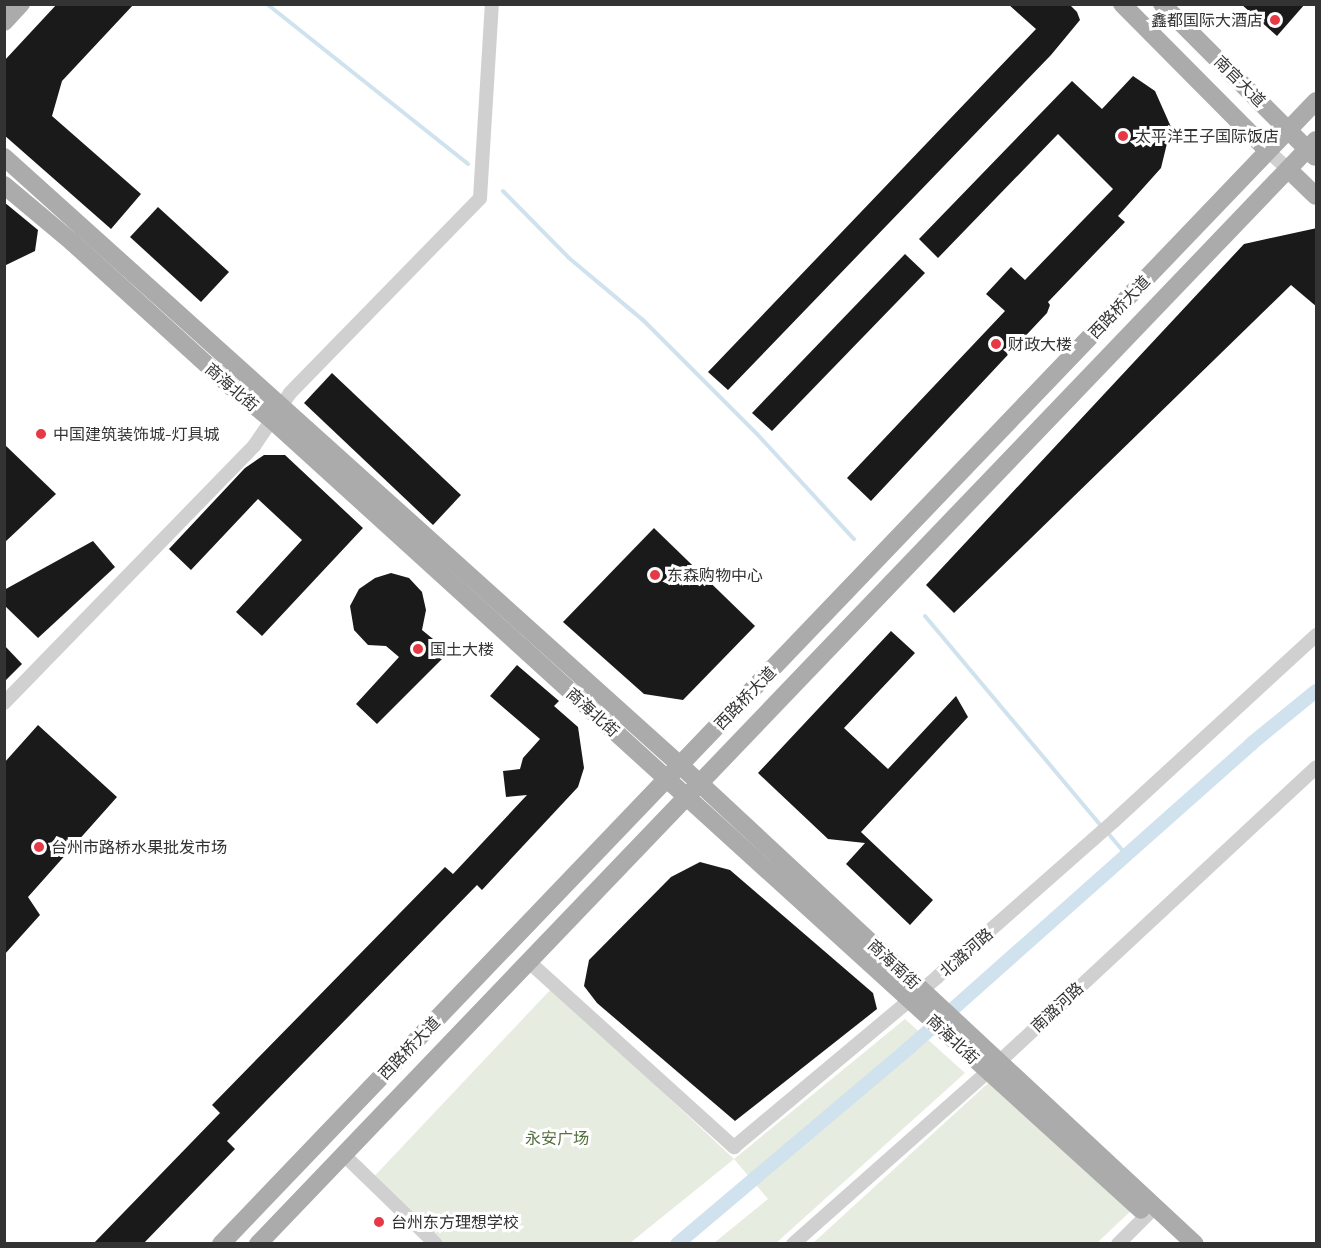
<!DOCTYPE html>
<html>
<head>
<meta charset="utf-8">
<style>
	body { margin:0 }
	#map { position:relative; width:1321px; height:1248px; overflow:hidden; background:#fff; font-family:Barlow,"Noto Sans SC",sans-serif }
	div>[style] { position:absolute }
	.green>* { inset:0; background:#e6ecdf }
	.stream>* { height:4px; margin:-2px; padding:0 2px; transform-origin:2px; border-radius:2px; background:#cfe2ee }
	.canal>* { height:14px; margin:-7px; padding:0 7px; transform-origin:7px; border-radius:7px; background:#cfe2ee }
	.building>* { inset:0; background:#1a1a1a }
	.minor>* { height:14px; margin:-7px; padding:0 7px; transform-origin:7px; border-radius:7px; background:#d0d0d0 }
	.major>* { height:18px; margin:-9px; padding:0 9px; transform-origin:9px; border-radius:9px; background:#ababab }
	.dots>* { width:16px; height:16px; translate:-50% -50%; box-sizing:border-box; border:3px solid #fff; border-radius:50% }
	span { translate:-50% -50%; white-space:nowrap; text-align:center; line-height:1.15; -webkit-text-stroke:6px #fff; paint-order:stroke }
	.poi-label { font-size:16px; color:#333 }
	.right { translate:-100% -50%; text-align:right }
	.left { translate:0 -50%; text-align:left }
	.street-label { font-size:16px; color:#333 }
	.park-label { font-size:16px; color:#56703f }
	.frame { position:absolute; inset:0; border:6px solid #333; pointer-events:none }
</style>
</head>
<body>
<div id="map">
	<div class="green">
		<i style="clip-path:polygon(552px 988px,734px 1159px,905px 1019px,965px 1073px,776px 1243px,714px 1243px,768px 1199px,734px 1159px,630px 1243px,431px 1243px,368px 1183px)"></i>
		<i style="clip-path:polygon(997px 1075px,1136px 1206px,1097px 1243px,812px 1244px)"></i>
	</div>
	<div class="stream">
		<i style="left:267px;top:4px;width:257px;rotate:38.5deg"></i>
		<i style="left:503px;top:191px;width:94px;rotate:45.4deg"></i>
		<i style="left:569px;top:258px;width:97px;rotate:40deg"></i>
		<i style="left:643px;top:320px;width:161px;rotate:45deg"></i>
		<i style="left:757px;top:434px;width:143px;rotate:47.3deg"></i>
		<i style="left:925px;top:616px;width:275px;rotate:50deg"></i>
		<i style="left:1107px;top:832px;width:30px;rotate:50deg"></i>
	</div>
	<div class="canal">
		<i style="left:677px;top:1244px;width:304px;rotate:-40.2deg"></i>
		<i style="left:909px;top:1048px;width:458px;rotate:-41.6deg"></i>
		<i style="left:1251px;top:744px;width:84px;rotate:-39.2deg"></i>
	</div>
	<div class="building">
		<i style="clip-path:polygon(57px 4px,134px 4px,62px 81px,52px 116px,141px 194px,111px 229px,4px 135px,4px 61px)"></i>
		<i style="clip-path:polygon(1008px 4px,1069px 4px,1077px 12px,1080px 20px,1051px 55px,728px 390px,708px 372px,1036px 29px)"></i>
		<i style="clip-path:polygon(1241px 4px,1305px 4px,1277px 36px)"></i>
		<i style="clip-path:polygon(1133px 76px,1155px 91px,1171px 127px,1161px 168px,1118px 216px,1125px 222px,1048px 302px,1050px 305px,1047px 313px,871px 501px,847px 478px,1005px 311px,986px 294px,1011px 267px,1025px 280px,1113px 189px,1058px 134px,938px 258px,919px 239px,1072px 81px,1102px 109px)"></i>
		<i style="clip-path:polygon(4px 202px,38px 230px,35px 251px,4px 266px)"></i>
		<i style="clip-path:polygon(158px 207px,229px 272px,201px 302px,130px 237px)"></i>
		<i style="clip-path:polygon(1317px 228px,1317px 307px,1291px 285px,954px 613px,926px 585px,1244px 244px)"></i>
		<i style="clip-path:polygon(905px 254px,925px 273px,772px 431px,752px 413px)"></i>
		<i style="clip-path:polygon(332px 373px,461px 495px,433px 525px,304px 403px)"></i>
		<i style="clip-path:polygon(4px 444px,56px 494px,4px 543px)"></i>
		<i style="clip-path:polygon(264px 455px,285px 455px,363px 528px,262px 636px,236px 612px,302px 540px,258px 499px,191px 570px,169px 549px,245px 468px)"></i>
		<i style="clip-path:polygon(654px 528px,755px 626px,683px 700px,644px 694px,563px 622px)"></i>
		<i style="clip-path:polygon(93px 541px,115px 567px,38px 638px,4px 605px,4px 590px)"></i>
		<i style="clip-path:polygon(391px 573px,409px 578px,422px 592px,426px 610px,422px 630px,449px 652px,377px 724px,356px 704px,399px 657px,386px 646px,368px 645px,354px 630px,350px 606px,359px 589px,375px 578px)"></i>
		<i style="clip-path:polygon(891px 631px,915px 653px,844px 728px,888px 769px,956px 696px,968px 717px,861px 832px,933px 900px,910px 925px,846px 864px,865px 843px,828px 839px,758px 773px)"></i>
		<i style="clip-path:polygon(4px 645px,22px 664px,4px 682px)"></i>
		<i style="clip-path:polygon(517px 665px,559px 701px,554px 706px,578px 727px,584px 768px,578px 787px,482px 890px,477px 885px,227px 1141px,235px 1149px,143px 1244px,93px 1244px,220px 1113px,212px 1105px,445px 867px,453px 874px,527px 795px,506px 797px,503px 771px,520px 769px,523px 758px,540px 739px,490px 696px)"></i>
		<i style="clip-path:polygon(38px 725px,117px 797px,28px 897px,40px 915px,4px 955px,4px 763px)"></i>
		<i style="clip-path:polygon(700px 862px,730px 870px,873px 993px,877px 1009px,735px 1121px,597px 1003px,584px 986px,589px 960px,671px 877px)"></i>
	</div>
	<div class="minor">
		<i style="left:1268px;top:151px;width:28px;rotate:42deg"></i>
		<i style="left:4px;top:703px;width:359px;rotate:-45.8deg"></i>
		<i style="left:254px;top:446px;width:64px;rotate:-55.8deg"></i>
		<i style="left:290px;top:393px;width:272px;rotate:-45.7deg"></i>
		<i style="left:480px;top:198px;width:194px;rotate:-86.5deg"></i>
		<i style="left:528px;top:961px;width:278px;rotate:42.1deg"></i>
		<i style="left:734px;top:1147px;width:265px;rotate:-39.9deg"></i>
		<i style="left:937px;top:977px;width:236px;rotate:-41.4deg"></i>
		<i style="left:1114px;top:821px;width:275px;rotate:-42.6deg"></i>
		<i style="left:343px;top:1154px;width:129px;rotate:44.1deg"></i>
		<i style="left:793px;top:1244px;width:275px;rotate:-41.5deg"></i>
		<i style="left:999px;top:1062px;width:433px;rotate:-42.9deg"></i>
		<i style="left:1118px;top:1244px;width:52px;rotate:-45deg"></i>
	</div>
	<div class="major">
		<i style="left:1122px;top:4px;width:207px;rotate:45.2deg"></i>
		<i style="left:1162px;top:4px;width:216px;rotate:45deg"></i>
		<i style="left:4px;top:22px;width:25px;rotate:-47deg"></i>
		<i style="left:4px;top:157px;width:909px;rotate:41.97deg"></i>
		<i style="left:680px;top:765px;width:703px;rotate:42.93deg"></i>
		<i style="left:1289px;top:170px;width:37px;rotate:44deg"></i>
		<i style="left:4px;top:185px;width:89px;rotate:40deg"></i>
		<i style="left:72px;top:242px;width:212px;rotate:42.3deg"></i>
		<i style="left:229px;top:385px;width:55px;rotate:39.1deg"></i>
		<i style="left:272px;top:420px;width:1174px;rotate:42.27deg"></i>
		<i style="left:221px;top:1244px;width:1583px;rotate:-46.23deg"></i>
		<i style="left:258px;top:1244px;width:1529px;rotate:-46.22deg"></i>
	</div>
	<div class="dots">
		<i style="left:1275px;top:20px;background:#e63946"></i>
		<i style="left:1123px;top:136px;background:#e63946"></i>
		<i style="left:996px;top:344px;background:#e63946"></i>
		<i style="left:41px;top:434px;background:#e63946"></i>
		<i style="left:655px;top:575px;background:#e63946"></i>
		<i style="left:418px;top:649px;background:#e63946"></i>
		<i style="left:39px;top:847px;background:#e63946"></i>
		<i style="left:379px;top:1222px;background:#e63946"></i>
	</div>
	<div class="poi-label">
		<span class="right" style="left:1263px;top:20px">鑫都国际大酒店</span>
		<span class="left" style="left:1135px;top:136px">太平洋王子国际饭店</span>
		<span class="left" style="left:1008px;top:344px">财政大楼</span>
		<span class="left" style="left:53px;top:434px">中国建筑装饰城-灯具城</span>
		<span class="left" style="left:667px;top:575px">东森购物中心</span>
		<span class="left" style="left:430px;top:649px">国土大楼</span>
		<span class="left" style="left:51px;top:847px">台州市路桥水果批发市场</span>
		<span class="left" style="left:391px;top:1222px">台州东方理想学校</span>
	</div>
	<div class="street-label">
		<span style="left:1240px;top:81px;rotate:45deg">南官大道</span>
		<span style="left:1119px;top:307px;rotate:-46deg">西路桥大道</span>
		<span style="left:232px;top:387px;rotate:41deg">商海北街</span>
		<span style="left:745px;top:698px;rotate:-46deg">西路桥大道</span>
		<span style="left:593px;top:712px;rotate:42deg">商海北街</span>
		<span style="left:966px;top:952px;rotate:-41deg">北潞河路</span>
		<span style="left:894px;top:964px;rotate:43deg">商海南街</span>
		<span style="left:1057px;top:1007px;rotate:-43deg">南潞河路</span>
		<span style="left:953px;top:1039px;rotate:43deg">商海北街</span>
		<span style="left:409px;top:1048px;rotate:-46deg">西路桥大道</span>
	</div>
	<div class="park-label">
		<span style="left:557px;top:1138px">永安广场</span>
	</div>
	<div class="frame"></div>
</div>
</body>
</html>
